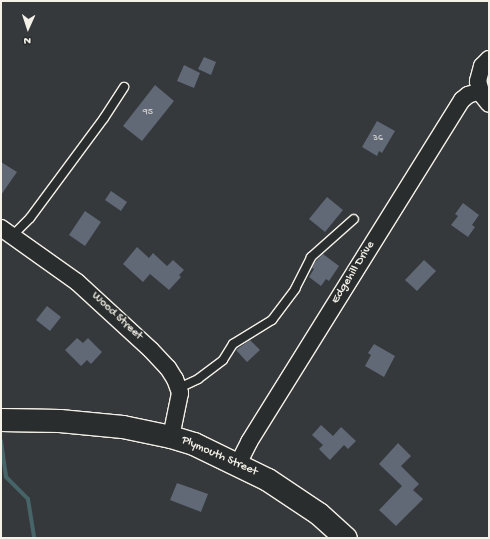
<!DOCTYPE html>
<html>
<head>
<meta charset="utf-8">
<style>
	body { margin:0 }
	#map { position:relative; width:490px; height:539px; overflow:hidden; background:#35393c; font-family:"Gochi Hand",sans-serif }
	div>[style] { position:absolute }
	.stream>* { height:4px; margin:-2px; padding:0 2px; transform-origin:2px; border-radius:2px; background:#476569 }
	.building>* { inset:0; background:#616876 }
	.roads { filter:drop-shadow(1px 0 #f4f1e8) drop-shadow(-1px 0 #f4f1e8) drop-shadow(0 1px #f4f1e8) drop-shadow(0 -1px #f4f1e8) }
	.service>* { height:8px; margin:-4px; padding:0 4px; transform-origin:4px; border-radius:4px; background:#2a2d2e }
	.minor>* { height:16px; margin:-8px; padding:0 8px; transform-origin:8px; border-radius:8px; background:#2a2d2e }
	.secondary>* { height:22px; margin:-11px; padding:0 11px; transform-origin:11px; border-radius:11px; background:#2a2d2e }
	span { translate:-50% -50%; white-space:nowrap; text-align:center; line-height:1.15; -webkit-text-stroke:3px #2a2d2e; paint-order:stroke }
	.number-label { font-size:10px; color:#cfcfcc }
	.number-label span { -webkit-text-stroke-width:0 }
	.street-label { font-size:12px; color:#f4f1e8 }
	.frame { position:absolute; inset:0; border:2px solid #f4f1e8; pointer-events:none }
	.north { position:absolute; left:8px; top:8px; width:40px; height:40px; -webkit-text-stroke:3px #2a2d2e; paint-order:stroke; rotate:183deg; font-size:11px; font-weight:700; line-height:16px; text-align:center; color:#f4f1e8 }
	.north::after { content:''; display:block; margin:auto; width:14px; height:18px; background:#f4f1e8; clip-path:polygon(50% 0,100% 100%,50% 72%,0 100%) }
</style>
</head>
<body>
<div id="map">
	<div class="stream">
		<i style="left:1px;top:441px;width:36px;rotate:82deg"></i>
		<i style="left:6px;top:477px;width:31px;rotate:45deg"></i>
		<i style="left:28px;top:499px;width:39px;rotate:81deg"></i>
	</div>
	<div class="building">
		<i style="clip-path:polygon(204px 57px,216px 62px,211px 75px,198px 69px)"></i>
		<i style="clip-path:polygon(184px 65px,200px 73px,194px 88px,177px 81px)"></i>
		<i style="clip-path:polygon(155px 85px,174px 101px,142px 141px,123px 126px)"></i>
		<i style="clip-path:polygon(377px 121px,395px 131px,382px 153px,379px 151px,377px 156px,362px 147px)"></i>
		<i style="clip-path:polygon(1px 162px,17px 172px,1px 195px)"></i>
		<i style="clip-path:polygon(111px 191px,127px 202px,121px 211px,105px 200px)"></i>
		<i style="clip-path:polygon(327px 197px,343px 210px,325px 232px,309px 219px)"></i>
		<i style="clip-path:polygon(463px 203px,479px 215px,472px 225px,475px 227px,468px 237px,451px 225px,458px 216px,455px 214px)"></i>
		<i style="clip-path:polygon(85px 211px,101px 222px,85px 246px,69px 235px)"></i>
		<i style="clip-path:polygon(137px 247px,149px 258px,153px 253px,167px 266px,173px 260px,184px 270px,179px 275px,181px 277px,169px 290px,150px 274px,143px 282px,123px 264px)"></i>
		<i style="clip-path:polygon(323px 254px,339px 266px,329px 281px,326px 279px,321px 286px,309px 277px,314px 269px,312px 268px,314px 263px)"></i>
		<i style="clip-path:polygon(424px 260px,436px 271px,417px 291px,405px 280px)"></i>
		<i style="clip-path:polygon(47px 306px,61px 317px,50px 331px,36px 320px)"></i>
		<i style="clip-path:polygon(77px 338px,83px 343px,88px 338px,102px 352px,91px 364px,87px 360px,81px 366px,65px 350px)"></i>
		<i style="clip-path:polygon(250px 340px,260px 350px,247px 362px,236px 350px)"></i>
		<i style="clip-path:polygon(374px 344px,395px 356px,384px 377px,365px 366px,371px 355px,368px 353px)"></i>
		<i style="clip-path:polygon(321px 425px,333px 436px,341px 427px,356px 441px,348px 449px,344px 445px,330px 460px,319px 449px,323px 445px,312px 435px)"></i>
		<i style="clip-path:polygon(398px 443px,411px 456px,401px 466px,419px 484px,413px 490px,423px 499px,396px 526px,379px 510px,402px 486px,379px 464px)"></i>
		<i style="clip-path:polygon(177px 483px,208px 494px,201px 512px,170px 500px)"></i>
	</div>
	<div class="roads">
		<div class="service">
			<i style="left:12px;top:236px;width:25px;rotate:-45deg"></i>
			<i style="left:30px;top:218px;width:124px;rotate:-53.5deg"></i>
			<i style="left:104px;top:118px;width:37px;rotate:-57deg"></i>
			<i style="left:179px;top:388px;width:21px;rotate:-25deg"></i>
			<i style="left:198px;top:379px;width:31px;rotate:-37deg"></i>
			<i style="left:223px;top:360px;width:19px;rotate:-58deg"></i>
			<i style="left:233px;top:344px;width:46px;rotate:-31.6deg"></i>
			<i style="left:272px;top:320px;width:39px;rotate:-53deg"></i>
			<i style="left:295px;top:289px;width:36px;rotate:-63deg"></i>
			<i style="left:311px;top:257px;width:57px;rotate:-41.5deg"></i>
		</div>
		<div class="minor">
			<i style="left:489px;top:59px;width:10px;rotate:135deg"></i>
			<i style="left:482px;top:66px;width:16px;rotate:105deg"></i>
			<i style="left:478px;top:81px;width:15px;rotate:74deg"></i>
			<i style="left:482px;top:95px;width:11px;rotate:52deg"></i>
			<i style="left:1px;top:228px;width:93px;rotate:35.4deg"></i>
			<i style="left:77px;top:282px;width:100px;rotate:42.6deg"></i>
			<i style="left:151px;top:350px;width:25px;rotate:47deg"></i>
			<i style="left:168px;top:368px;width:13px;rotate:58deg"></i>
			<i style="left:175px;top:379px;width:15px;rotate:70deg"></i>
			<i style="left:180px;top:393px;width:45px;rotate:101.6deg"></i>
			<i style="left:238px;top:464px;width:25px;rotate:-63deg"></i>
			<i style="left:249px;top:442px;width:403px;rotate:-58.1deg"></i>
			<i style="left:462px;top:100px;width:8px;rotate:-40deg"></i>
			<i style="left:468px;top:95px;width:13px;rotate:-18deg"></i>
		</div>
		<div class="secondary">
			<i style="left:1px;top:420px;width:59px;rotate:1deg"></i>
			<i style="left:60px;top:421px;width:63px;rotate:5.4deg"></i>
			<i style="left:123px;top:427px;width:49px;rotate:11.8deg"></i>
			<i style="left:171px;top:437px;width:24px;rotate:17deg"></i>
			<i style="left:194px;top:444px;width:82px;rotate:25.9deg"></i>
			<i style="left:268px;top:480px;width:61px;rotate:33.7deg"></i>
			<i style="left:319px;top:514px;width:36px;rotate:42deg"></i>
		</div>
	</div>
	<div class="number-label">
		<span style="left:148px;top:113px">95</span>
		<span style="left:378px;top:139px">36</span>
	</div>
	<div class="street-label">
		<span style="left:354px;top:273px;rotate:-58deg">Edgehill Drive</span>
		<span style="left:116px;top:317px;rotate:43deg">Wood Street</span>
		<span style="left:219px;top:457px;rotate:24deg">Plymouth Street</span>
	</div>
	<div class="frame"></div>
	<div class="north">N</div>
</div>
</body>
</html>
